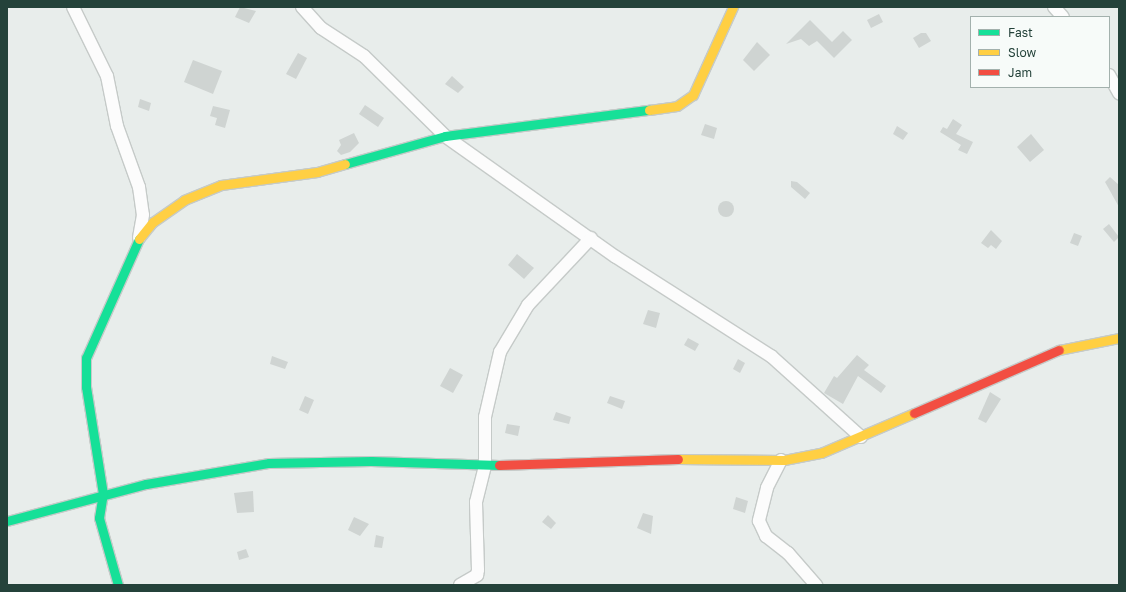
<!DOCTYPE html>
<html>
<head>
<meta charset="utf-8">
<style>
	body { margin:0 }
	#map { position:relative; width:1126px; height:592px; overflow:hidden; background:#e8edeb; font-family:"Golos Text",sans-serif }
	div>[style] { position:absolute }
	.building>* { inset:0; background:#cfd4d2 }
	.round { border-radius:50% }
	.roads { filter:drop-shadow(1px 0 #c5cac8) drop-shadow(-1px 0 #c5cac8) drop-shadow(0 1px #c5cac8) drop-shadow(0 -1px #c5cac8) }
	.street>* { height:12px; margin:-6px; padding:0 6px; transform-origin:6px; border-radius:6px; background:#fcfcfc }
	.fast>* { height:9px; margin:-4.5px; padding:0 4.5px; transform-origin:4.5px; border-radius:4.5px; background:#16e098 }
	.slow>* { height:9px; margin:-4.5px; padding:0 4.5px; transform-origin:4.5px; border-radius:4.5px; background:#ffcf43 }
	.jam>* { height:9px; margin:-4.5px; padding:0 4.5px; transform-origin:4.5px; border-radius:4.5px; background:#f24e42 }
	span { translate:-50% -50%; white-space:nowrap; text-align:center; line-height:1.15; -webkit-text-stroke:3px #f7fbf9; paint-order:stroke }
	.frame { position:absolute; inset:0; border:8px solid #24423a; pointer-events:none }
	.legend { position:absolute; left:970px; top:16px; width:140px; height:72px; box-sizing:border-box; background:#f7fbf9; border:1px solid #a3b1ad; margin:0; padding:5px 7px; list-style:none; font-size:12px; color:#24423a }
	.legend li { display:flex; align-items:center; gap:8px; height:20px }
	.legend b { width:20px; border:1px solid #a3b1ad }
</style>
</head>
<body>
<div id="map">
	<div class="building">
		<i style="clip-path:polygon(240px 7px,256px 11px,249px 23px,235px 17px)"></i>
		<i style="clip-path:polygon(879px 14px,883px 22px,871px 28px,867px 20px)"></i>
		<i style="clip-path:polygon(810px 20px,832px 42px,843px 31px,852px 40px,834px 58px,817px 41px,809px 46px,801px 39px,786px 44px)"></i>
		<i style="clip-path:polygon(921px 33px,926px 33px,931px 41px,919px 48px,913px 38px)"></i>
		<i style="clip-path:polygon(757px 42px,770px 55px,754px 71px,743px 60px)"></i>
		<i style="clip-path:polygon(298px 53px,307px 58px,296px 79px,286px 74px)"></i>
		<i style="clip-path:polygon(193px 60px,222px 71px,213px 94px,184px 82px)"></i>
		<i style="clip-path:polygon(452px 76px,464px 87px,458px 93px,445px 84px)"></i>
		<i style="clip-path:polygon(140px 99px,151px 103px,149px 111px,138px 107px)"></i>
		<i style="clip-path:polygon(365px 105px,384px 118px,378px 127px,359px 114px)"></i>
		<i style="clip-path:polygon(213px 106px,230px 110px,225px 128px,215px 125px,217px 118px,210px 116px)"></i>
		<i style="clip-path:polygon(953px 119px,962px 125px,956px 134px,973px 142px,967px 154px,958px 150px,961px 145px,940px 132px,943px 127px,947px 129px)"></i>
		<i style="clip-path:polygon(705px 124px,717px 128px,714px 139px,701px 135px)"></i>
		<i style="clip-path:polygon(897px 126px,908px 133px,903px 140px,893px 134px)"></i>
		<i style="clip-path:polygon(354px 133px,359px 143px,350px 152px,341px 155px,337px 151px,341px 145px,339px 140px)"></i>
		<i style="clip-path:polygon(1031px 134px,1044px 150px,1030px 162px,1017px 147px)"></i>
		<i style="clip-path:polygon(1110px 177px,1119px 185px,1119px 207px,1105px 182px)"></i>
		<i style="clip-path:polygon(791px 181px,797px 182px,810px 193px,805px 199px,791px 187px)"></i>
		<i class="round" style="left:718px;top:201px;width:16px;height:16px"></i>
		<i style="clip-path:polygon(1109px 224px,1119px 237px,1114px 242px,1103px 229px)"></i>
		<i style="clip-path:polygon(991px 230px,1002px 241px,996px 249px,991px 245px,988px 248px,981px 243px)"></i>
		<i style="clip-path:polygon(1074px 233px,1082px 236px,1078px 246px,1070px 243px)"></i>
		<i style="clip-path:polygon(517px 254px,534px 268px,524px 279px,508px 265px)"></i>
		<i style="clip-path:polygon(648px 310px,660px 313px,656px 328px,643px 324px)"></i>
		<i style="clip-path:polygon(688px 338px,699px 344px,695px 351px,684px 345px)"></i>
		<i style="clip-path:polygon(857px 355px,869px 365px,864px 370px,886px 386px,881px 393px,858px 376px,843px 404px,824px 393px,834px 376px,837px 378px)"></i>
		<i style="clip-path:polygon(272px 356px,288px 362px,285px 369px,270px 364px)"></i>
		<i style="clip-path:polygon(738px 359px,745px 363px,740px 373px,733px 369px)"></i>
		<i style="clip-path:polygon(450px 368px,463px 375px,453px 393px,440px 386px)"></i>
		<i style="clip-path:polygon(990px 392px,1001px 399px,986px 423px,978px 419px)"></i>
		<i style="clip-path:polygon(305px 396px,314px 400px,308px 414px,299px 410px)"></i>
		<i style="clip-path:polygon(610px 396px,625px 401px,622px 409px,607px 403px)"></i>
		<i style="clip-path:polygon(556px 412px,571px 417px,569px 424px,553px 420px)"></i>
		<i style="clip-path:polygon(507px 424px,520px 426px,518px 436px,505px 433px)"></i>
		<i style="clip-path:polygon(253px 491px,254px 512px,237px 513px,234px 493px)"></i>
		<i style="clip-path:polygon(736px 497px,748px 501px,745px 513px,733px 509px)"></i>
		<i style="clip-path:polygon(643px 513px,653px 516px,651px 534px,637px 528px)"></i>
		<i style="clip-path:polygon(548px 515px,556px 523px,551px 529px,542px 522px)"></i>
		<i style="clip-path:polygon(354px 517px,369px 524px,360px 536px,348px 530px)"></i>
		<i style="clip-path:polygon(376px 535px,384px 537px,382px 548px,374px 547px)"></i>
		<i style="clip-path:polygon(246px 549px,249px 557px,239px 560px,237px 552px)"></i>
	</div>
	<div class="roads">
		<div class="street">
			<i style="left:73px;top:7px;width:77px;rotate:63.8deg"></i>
			<i style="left:107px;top:76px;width:51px;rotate:78.7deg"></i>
			<i style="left:117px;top:126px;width:65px;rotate:70.2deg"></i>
			<i style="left:139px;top:187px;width:28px;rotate:82deg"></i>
			<i style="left:143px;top:215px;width:23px;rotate:100deg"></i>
			<i style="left:302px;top:7px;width:28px;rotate:48deg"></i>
			<i style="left:321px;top:28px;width:51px;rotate:33.1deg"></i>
			<i style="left:364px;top:56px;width:114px;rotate:44.6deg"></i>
			<i style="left:445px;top:136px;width:209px;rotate:35.3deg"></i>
			<i style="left:616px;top:257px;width:184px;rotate:32.6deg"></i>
			<i style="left:771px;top:356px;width:121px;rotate:42deg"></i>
			<i style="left:1054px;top:7px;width:13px;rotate:48deg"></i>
			<i style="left:1109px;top:75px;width:21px;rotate:61deg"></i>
			<i style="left:781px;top:460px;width:31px;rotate:117deg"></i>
			<i style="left:767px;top:488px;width:34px;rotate:104deg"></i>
			<i style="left:759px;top:521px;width:17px;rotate:65deg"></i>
			<i style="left:766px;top:536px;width:28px;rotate:38deg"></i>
			<i style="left:788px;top:553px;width:43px;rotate:48.8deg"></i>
			<i style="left:460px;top:585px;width:20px;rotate:-30deg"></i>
			<i style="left:477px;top:575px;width:5px;rotate:-79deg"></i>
			<i style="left:478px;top:570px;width:68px;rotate:-91.7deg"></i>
			<i style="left:476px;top:502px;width:38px;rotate:-76deg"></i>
			<i style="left:485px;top:465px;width:48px;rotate:-90deg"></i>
			<i style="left:485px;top:417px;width:67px;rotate:-77deg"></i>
			<i style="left:500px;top:352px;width:55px;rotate:-59.2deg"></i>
			<i style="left:528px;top:305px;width:92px;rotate:-46.8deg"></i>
		</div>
		<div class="fast">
			<i style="left:345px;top:164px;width:104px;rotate:-15.6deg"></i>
			<i style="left:445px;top:136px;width:206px;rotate:-7.3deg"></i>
			<i style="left:7px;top:521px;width:144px;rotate:-14.9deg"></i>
			<i style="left:146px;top:484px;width:125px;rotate:-9.7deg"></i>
			<i style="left:269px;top:463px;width:102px;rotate:-1.1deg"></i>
			<i style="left:371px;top:461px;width:128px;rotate:1.8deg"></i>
			<i style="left:118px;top:585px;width:70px;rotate:-105.8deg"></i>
			<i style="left:99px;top:518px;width:24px;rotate:-81deg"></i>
			<i style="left:103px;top:494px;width:108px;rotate:-99deg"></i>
			<i style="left:86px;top:387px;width:29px;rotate:-90deg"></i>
			<i style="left:86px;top:358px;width:130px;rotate:-66deg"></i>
		</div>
		<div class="slow">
			<i style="left:649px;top:110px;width:28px;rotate:-8deg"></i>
			<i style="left:677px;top:106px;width:19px;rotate:-35deg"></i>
			<i style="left:693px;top:95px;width:97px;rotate:-65.6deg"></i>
			<i style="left:139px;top:239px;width:22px;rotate:-51deg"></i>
			<i style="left:153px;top:222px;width:38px;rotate:-35deg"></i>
			<i style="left:184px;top:200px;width:40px;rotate:-22deg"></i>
			<i style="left:221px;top:185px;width:97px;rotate:-7.7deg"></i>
			<i style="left:317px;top:172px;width:29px;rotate:-16deg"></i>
			<i style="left:1059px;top:350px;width:61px;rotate:-11.3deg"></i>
			<i style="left:678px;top:459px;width:106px;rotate:0.5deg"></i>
			<i style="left:784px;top:460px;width:38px;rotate:-11deg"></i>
			<i style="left:821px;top:453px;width:101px;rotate:-23.3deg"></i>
		</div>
		<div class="jam">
			<i style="left:914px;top:413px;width:158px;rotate:-23.5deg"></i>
			<i style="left:499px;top:465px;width:179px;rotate:-1.9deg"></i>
		</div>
	</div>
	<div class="frame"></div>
	<ul class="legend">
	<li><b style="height:5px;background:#16e098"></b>Fast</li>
	<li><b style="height:5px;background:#ffcf43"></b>Slow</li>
	<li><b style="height:5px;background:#f24e42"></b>Jam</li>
	</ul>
</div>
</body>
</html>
